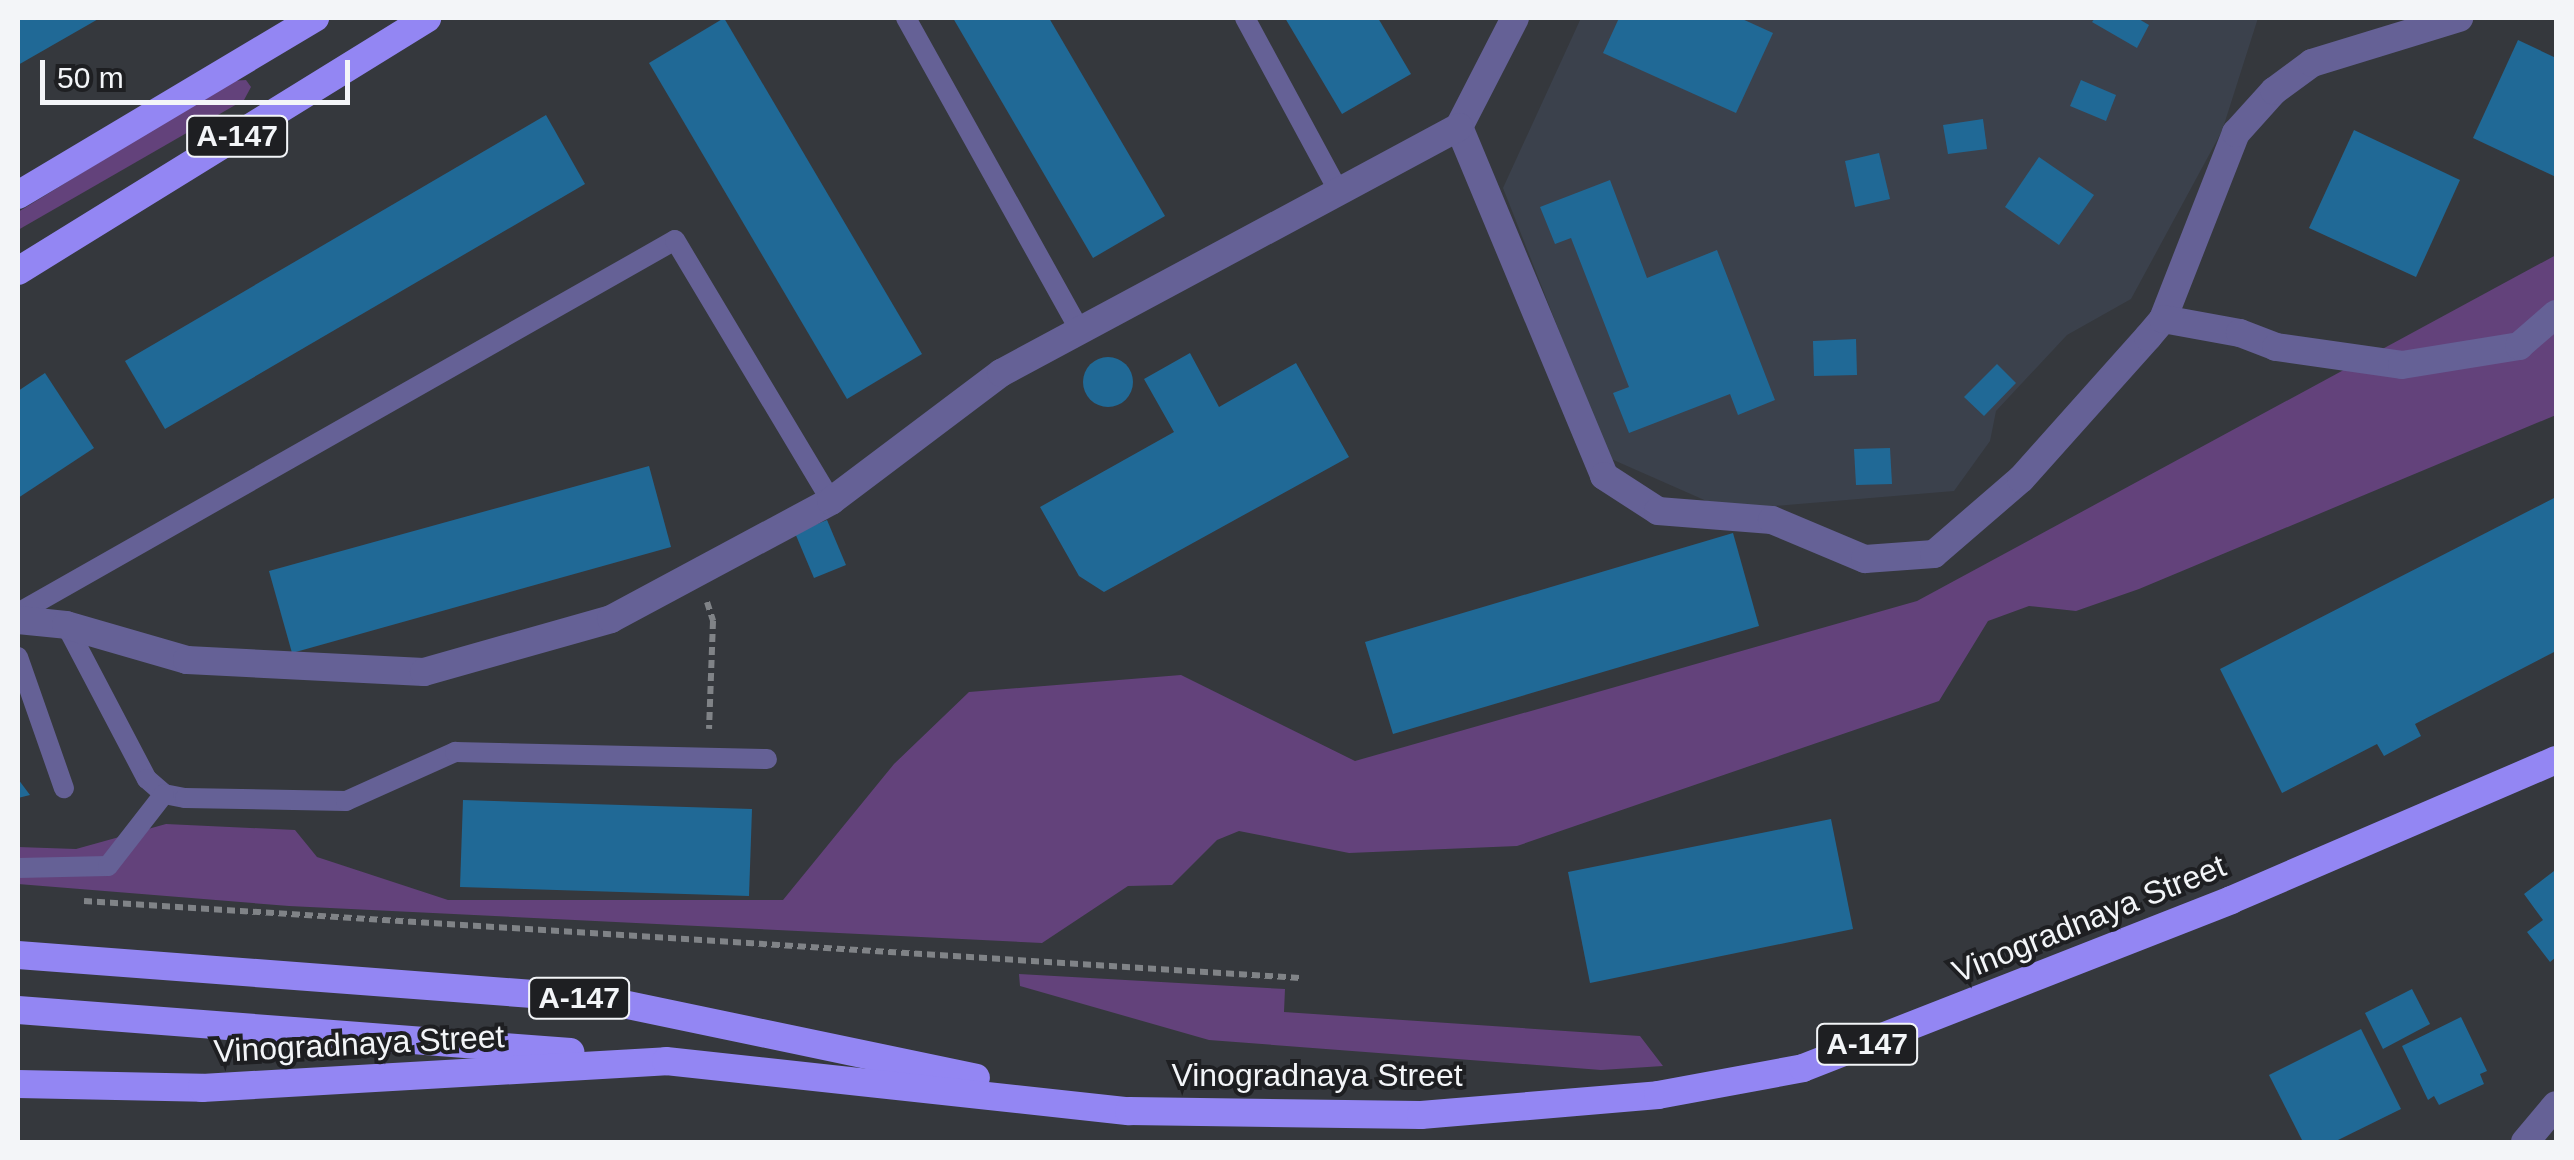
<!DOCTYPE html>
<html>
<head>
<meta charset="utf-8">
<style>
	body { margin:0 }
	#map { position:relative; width:2574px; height:1160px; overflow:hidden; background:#35383d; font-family:Arial,sans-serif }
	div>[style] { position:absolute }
	.built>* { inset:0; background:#3b414c }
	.green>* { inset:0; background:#63427b }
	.building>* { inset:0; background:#206996 }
	.round { border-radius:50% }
	.path>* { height:6px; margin-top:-3px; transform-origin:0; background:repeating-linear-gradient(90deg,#808387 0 8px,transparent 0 13px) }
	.service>* { height:20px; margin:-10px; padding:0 10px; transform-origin:10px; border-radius:10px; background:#656196 }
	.minor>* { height:28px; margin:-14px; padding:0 14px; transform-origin:14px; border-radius:14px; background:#656196 }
	.tertiary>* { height:28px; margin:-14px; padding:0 14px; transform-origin:14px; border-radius:14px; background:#656196 }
	.primary>* { height:28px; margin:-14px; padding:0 14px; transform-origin:14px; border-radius:14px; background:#9386f3 }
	span { translate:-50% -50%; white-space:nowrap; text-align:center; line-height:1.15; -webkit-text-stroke:8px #1e1f22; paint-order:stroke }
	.shield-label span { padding:2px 8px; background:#1e1f22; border:2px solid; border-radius:8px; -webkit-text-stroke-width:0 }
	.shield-label { font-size:30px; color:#f3f5f8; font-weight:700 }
	.street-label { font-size:32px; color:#f3f5f8 }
	.frame { position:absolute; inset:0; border:20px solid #f3f5f8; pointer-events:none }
	.scale { position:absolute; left:40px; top:60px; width:310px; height:45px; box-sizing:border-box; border:5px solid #f3f5f8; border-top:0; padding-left:12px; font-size:30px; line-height:35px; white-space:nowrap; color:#f3f5f8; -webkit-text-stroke:8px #1e1f22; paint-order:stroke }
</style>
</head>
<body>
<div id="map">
	<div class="built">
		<i style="clip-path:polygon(1581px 18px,2258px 18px,2222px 131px,2131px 299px,2067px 335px,1996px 411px,1990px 441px,1954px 491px,1727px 510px,1609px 458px,1503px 188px)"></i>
	</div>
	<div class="green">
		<i style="clip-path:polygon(246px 80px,251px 87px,244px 100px,18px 230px,18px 212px,232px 81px)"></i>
		<i style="clip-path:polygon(2556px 255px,2556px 415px,2139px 589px,2076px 611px,2029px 606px,1988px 621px,1939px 701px,1517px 846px,1349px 853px,1239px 831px,1217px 840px,1172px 885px,1128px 886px,1042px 943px,289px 906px,18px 884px,18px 847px,76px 849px,166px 824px,295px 830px,317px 857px,448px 900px,783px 900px,894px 764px,969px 692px,1181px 675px,1355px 761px,1917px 601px)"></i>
		<i style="clip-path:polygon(1019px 974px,1285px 989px,1284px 1012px,1640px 1036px,1663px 1066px,1601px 1070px,1209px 1040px,1020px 986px)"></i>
	</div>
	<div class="building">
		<i style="clip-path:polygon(18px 18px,100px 18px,18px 65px)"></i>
		<i style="clip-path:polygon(724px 18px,922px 354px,847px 399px,649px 63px)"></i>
		<i style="clip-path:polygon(953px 18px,1049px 18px,1165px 216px,1093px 258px)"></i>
		<i style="clip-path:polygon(1285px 18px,1378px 18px,1411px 74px,1342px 114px)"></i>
		<i style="clip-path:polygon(1619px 18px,1740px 18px,1773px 33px,1736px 113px,1603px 53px)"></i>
		<i style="clip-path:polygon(2095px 18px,2137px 18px,2149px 25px,2137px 48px,2092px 22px)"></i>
		<i style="clip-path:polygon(2518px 40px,2556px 58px,2556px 177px,2473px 138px)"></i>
		<i style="clip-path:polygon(2081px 80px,2116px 95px,2106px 121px,2070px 106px)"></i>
		<i style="clip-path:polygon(546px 115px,585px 184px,165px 429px,125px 361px)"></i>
		<i style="clip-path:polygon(1983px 119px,1987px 149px,1948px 154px,1943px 125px)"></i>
		<i style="clip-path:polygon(2354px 130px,2460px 180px,2416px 277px,2309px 228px)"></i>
		<i style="clip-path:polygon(1879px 153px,1890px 199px,1855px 207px,1845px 161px)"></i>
		<i style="clip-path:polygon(2039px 157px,2094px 195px,2059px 245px,2005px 207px)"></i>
		<i style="clip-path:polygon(1610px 180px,1647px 278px,1717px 250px,1775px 400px,1738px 415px,1730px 394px,1629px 433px,1613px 393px,1629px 387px,1571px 238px,1555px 244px,1540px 207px)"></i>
		<i style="clip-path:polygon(1856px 339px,1857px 375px,1814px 376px,1813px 341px)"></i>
		<i style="clip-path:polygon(1190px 353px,1219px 407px,1296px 363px,1349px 457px,1104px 592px,1079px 576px,1040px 507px,1174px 432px,1144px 379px)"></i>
		<i class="round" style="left:1083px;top:357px;width:50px;height:50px"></i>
		<i style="clip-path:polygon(1997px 364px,2016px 383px,1984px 416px,1964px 397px)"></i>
		<i style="clip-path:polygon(45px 373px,94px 448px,18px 498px,18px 391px)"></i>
		<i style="clip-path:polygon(1890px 448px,1892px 484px,1856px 485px,1854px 449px)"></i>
		<i style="clip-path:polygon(649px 466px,671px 547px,292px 653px,269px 571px)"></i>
		<i style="clip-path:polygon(2556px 497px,2556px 651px,2415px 724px,2421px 736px,2384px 756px,2377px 744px,2282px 793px,2220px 669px)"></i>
		<i style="clip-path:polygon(827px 520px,846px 565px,814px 578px,795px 533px)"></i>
		<i style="clip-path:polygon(1733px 533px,1759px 626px,1393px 734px,1365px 642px)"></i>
		<i style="clip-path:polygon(18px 779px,30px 795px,18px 798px)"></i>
		<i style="clip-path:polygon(463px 800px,752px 809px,749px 896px,460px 887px)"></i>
		<i style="clip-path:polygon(1831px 819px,1853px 929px,1590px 983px,1568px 872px)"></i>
		<i style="clip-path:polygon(2554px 871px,2556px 957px,2550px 962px,2527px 932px,2543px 920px,2524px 894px)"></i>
		<i style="clip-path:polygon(2412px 989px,2430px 1024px,2383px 1049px,2365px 1013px)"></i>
		<i style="clip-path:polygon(2461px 1017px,2487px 1071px,2480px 1074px,2484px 1084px,2439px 1105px,2434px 1096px,2428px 1100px,2402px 1046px)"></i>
		<i style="clip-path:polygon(2361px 1029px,2401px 1109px,2334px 1142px,2303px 1142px,2269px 1075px)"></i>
	</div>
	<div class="path">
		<i style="left:707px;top:602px;width:20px;rotate:72deg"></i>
		<i style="left:713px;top:621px;width:108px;rotate:92.1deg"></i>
		<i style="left:84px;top:901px;width:1218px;rotate:3.62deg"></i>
	</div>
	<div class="service">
		<i style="left:906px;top:18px;width:358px;rotate:60.9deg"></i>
		<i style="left:1245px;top:18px;width:198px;rotate:61.6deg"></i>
		<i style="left:18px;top:613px;width:755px;rotate:-29.58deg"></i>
		<i style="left:675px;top:240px;width:304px;rotate:59.1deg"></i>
		<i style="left:66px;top:625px;width:174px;rotate:62.3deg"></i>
		<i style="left:147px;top:779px;width:23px;rotate:41deg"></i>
		<i style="left:164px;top:794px;width:21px;rotate:11deg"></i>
		<i style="left:185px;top:798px;width:161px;rotate:1.1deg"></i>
		<i style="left:346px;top:801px;width:120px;rotate:-24.2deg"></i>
		<i style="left:455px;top:752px;width:312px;rotate:1.3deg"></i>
		<i style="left:18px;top:657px;width:139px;rotate:70.7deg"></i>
		<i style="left:18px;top:868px;width:90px;rotate:-1.3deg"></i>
		<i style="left:108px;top:866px;width:91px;rotate:-52.1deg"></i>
	</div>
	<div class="minor">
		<i style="left:1515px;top:18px;width:123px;rotate:117.2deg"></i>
		<i style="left:1459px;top:127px;width:378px;rotate:67.4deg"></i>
		<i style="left:1604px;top:476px;width:64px;rotate:32.9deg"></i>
		<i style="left:1658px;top:511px;width:114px;rotate:4.5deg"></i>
		<i style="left:1772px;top:520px;width:101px;rotate:22.8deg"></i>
		<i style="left:1865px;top:559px;width:69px;rotate:-4.1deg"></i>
		<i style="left:1934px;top:554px;width:115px;rotate:-40.8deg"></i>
		<i style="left:2021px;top:479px;width:191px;rotate:-48.2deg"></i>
		<i style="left:2148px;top:337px;width:23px;rotate:-50deg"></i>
		<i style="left:2163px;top:319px;width:200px;rotate:-68.6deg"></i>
		<i style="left:2236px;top:133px;width:57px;rotate:-47.9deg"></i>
		<i style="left:2274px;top:91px;width:47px;rotate:-36.4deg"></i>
		<i style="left:2312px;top:63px;width:154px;rotate:-17deg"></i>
		<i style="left:2163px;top:319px;width:78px;rotate:10.3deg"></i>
		<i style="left:2240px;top:333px;width:39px;rotate:21deg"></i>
		<i style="left:2276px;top:347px;width:127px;rotate:8.1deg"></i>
		<i style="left:2402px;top:365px;width:119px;rotate:-9.2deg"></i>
		<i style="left:2519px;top:346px;width:49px;rotate:-40.9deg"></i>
		<i style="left:18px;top:620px;width:48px;rotate:5.9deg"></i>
		<i style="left:66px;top:625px;width:126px;rotate:16.1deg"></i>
		<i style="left:187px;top:660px;width:237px;rotate:2.9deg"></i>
		<i style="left:424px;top:672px;width:194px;rotate:-15.8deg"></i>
		<i style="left:611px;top:619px;width:250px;rotate:-28.2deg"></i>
		<i style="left:831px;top:501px;width:213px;rotate:-37deg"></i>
		<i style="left:1001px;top:373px;width:520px;rotate:-28.24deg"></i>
	</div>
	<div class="tertiary">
		<i style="left:2525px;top:1142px;width:48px;rotate:-50deg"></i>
	</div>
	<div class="primary">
		<i style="left:18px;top:195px;width:346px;rotate:-30.8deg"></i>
		<i style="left:18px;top:271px;width:481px;rotate:-31.7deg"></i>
		<i style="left:18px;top:955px;width:583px;rotate:4.33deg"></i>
		<i style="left:599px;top:999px;width:385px;rotate:11.8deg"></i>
		<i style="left:18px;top:1010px;width:554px;rotate:4.35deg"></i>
		<i style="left:18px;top:1084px;width:184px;rotate:1.2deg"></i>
		<i style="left:202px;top:1088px;width:465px;rotate:-3.3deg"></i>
		<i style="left:666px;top:1061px;width:466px;rotate:6.2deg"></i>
		<i style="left:1129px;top:1111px;width:292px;rotate:0.8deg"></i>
		<i style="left:1421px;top:1115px;width:238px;rotate:-4.8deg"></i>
		<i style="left:1658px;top:1095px;width:147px;rotate:-10.5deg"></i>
		<i style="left:1803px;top:1068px;width:460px;rotate:-21.4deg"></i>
		<i style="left:2231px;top:900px;width:354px;rotate:-23.3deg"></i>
	</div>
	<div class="shield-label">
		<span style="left:237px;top:136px">А-147</span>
		<span style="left:579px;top:998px">А-147</span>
		<span style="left:1867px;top:1044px">А-147</span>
	</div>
	<div class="street-label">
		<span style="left:2089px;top:919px;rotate:-22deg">Vinogradnaya Street</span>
		<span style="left:359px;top:1044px;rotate:-3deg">Vinogradnaya Street</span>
		<span style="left:1317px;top:1075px">Vinogradnaya Street</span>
	</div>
	<div class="frame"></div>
	<div class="scale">50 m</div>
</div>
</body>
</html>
